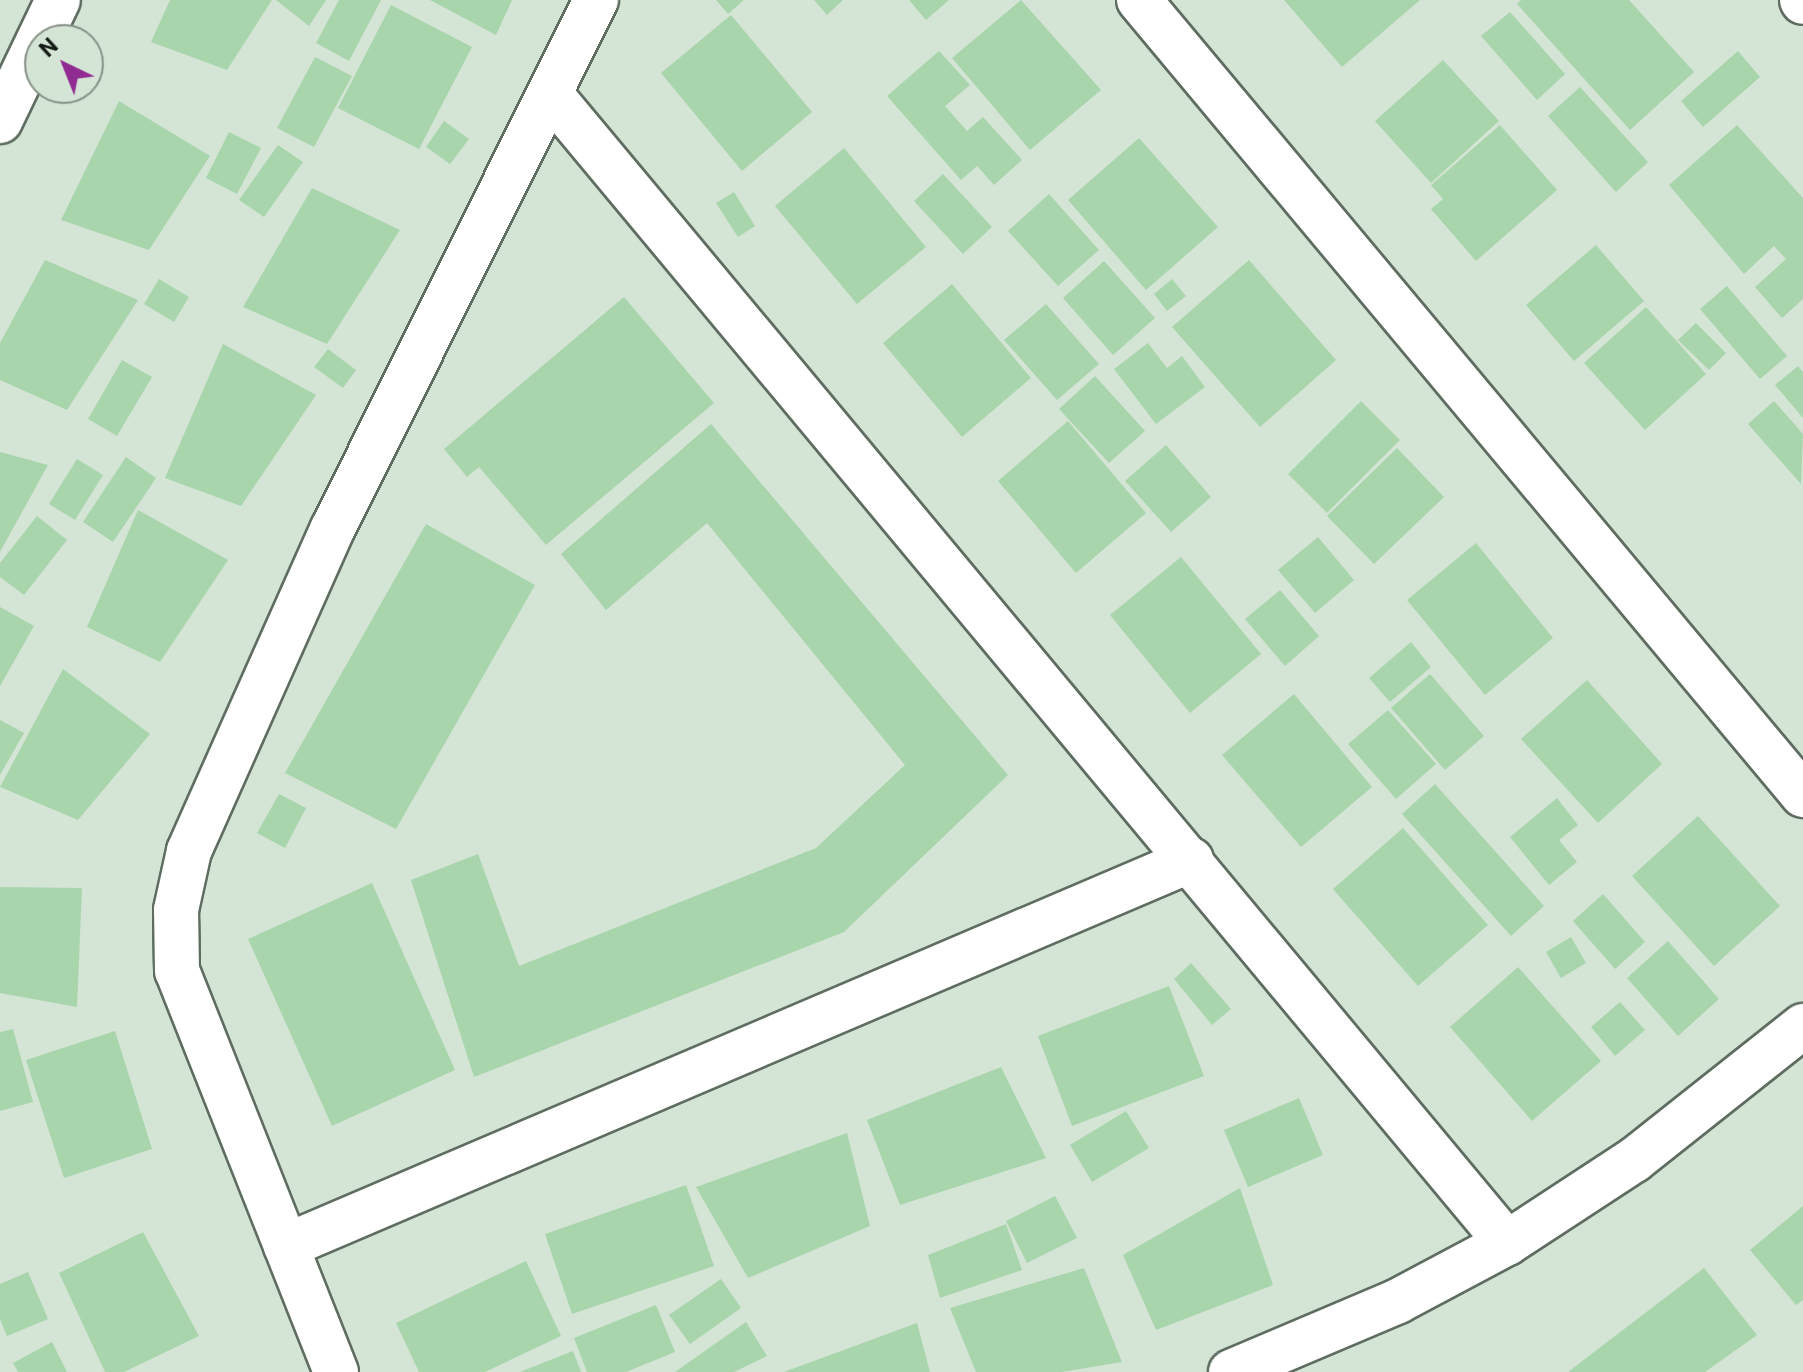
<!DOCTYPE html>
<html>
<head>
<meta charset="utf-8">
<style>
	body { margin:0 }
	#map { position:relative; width:1803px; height:1372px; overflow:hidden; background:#d4e4d5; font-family:Roboto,sans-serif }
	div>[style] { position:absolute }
	.building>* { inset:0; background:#a9d5ad }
	.roads { filter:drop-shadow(2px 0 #5e6d60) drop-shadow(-2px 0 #5e6d60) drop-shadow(0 2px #5e6d60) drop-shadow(0 -2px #5e6d60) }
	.minor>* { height:44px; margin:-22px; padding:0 22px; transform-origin:22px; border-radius:22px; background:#fff }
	span { translate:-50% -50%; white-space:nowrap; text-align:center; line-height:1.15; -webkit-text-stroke:6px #d4e4d5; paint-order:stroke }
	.north { position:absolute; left:24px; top:24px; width:80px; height:80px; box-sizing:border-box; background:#d4e4d5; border:2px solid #879388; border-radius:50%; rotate:317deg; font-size:22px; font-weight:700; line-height:32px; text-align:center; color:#141a15 }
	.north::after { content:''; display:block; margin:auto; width:28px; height:36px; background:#902b92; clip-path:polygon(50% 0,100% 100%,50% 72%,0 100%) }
</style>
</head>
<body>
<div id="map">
	<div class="building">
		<i style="clip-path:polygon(170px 0,272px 0,227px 70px,151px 42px)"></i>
		<i style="clip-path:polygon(276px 0,326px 0,309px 26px)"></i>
		<i style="clip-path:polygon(339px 0,381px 0,349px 61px,316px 43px)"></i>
		<i style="clip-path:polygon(430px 0,512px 0,496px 35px)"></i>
		<i style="clip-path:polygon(716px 0,744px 0,728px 14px)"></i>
		<i style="clip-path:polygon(814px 0,843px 0,827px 15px)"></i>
		<i style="clip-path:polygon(909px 0,949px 0,926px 20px)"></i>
		<i style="clip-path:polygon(1021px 0,1101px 90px,1030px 150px,952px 58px)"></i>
		<i style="clip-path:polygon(1284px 0,1420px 0,1342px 67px)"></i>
		<i style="clip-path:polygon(1521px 0,1629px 0,1694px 72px,1630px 130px,1517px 4px)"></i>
		<i style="clip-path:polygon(391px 5px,472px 47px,419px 149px,338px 108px)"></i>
		<i style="clip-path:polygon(1510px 12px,1565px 74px,1537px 100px,1481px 36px)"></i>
		<i style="clip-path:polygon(731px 15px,812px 112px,742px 171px,661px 73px)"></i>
		<i style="clip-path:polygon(939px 51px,970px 85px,945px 106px,967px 131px,983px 117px,1022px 160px,994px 185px,977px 166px,961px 180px,887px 96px)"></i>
		<i style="clip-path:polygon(1738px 51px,1760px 77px,1703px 127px,1681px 101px)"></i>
		<i style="clip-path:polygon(315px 57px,352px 76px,314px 147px,277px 128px)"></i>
		<i style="clip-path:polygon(1443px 60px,1499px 121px,1431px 183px,1375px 121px)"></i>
		<i style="clip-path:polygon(1580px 87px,1648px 162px,1616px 192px,1548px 116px)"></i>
		<i style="clip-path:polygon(119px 101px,210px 156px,149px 250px,61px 220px)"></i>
		<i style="clip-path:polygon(444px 121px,469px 139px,450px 164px,426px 147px)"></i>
		<i style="clip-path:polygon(1500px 125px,1557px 190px,1476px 261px,1431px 209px,1443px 199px,1431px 185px)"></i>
		<i style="clip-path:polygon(1737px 125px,1803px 198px,1803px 299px,1782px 318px,1755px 287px,1786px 259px,1774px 246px,1744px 274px,1669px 185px)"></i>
		<i style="clip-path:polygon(229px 132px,261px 148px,237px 194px,206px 178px)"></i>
		<i style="clip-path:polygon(1139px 138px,1218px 227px,1146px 290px,1068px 200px)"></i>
		<i style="clip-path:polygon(278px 145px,303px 162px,264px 217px,239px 200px)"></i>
		<i style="clip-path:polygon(844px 148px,926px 247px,857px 304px,775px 206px)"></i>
		<i style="clip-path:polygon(943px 174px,992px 227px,963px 254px,914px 201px)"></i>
		<i style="clip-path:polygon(312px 188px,400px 230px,327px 344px,243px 307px)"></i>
		<i style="clip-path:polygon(734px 192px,755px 226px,738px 237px,716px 203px)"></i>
		<i style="clip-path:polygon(1049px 194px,1099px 250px,1058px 286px,1008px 231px)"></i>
		<i style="clip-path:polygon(1596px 245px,1644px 301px,1574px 361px,1526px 305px)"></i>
		<i style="clip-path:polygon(45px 260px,138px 300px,67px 410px,0 380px,0 343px)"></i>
		<i style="clip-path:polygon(1249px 260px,1336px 360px,1260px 427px,1172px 327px)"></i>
		<i style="clip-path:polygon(1104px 261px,1155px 318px,1113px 355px,1063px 298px)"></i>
		<i style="clip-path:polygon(159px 279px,189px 297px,174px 322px,144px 304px)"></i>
		<i style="clip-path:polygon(1172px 279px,1186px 296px,1167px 311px,1154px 294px)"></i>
		<i style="clip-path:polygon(952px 284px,1031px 378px,962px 437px,883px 343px)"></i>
		<i style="clip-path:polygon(1727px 286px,1787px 356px,1760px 379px,1700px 309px)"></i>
		<i style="clip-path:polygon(624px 297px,714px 403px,546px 545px,479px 467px,467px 477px,444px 449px)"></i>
		<i style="clip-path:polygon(1046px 304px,1099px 364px,1057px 400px,1004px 340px)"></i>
		<i style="clip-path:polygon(1646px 307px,1706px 374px,1645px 430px,1584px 363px)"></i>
		<i style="clip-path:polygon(1696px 323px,1726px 353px,1709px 370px,1678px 340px)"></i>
		<i style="clip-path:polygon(1148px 343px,1167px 368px,1182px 356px,1205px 387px,1156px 424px,1114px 369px)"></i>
		<i style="clip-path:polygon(223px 344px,316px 395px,241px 506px,165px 478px)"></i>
		<i style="clip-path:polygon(328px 349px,356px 370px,343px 388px,314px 367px)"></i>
		<i style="clip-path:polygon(122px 360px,152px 377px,117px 436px,88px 419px)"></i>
		<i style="clip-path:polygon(1798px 366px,1803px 372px,1803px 418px,1775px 385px)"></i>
		<i style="clip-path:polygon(1095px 376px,1145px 431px,1109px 463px,1059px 409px)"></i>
		<i style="clip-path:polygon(1361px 401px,1400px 440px,1327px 513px,1288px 474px)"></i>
		<i style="clip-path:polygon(1774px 401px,1803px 434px,1801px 484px,1748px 424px)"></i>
		<i style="clip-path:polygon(1068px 421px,1146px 513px,1076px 573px,998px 481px)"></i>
		<i style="clip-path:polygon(711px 424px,1008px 775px,844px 932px,474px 1077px,411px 880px,478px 854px,519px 966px,816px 848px,905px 765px,707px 523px,606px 610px,561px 554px)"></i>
		<i style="clip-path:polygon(1166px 445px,1211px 497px,1171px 532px,1125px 481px)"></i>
		<i style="clip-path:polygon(1397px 448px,1444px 497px,1374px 564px,1327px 516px)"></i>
		<i style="clip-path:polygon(0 452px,48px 465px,0 552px)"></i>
		<i style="clip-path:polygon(126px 457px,156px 478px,113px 542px,83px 522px)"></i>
		<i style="clip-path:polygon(77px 459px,103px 475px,75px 520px,49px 504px)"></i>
		<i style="clip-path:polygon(138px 510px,228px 560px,160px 662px,87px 627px)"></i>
		<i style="clip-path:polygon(37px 516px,67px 540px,24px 595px,0 577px,0 563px)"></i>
		<i style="clip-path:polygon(426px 524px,535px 585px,396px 829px,285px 773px)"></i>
		<i style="clip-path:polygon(1318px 537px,1354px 580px,1315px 613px,1278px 570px)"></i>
		<i style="clip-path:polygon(1476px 543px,1553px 638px,1485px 695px,1407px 600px)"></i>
		<i style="clip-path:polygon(1181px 557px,1261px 654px,1190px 713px,1110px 615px)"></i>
		<i style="clip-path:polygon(1280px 590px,1319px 636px,1285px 666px,1245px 619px)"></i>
		<i style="clip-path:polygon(0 607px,34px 626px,0 686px)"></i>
		<i style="clip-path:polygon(1411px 642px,1431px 667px,1390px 702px,1369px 678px)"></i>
		<i style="clip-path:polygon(63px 669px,150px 734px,78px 820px,0 787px)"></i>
		<i style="clip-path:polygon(1430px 674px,1484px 736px,1445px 770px,1391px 708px)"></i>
		<i style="clip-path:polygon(1587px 680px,1662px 764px,1598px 823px,1521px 739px)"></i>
		<i style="clip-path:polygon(1294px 694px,1372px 787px,1301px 847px,1222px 755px)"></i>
		<i style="clip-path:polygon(1388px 710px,1436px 764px,1396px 799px,1348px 744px)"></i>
		<i style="clip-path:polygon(0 720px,24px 733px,0 775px)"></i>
		<i style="clip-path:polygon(1435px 784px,1544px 906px,1511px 936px,1402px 814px)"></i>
		<i style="clip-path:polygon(279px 794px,306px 808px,285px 848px,257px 833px)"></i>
		<i style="clip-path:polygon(1557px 798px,1578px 825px,1559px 840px,1577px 862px,1549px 885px,1510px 837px)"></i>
		<i style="clip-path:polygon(1698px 816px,1780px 906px,1714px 966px,1632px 876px)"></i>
		<i style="clip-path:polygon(1403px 828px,1488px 925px,1418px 986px,1333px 889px)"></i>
		<i style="clip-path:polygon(372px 883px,455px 1070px,332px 1126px,248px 939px)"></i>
		<i style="clip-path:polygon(0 887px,82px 888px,77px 1007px,0 993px)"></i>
		<i style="clip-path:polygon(1603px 894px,1645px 942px,1615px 969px,1573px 921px)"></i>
		<i style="clip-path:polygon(1571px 937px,1586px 963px,1561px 978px,1546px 952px)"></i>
		<i style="clip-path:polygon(1668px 941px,1719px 999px,1678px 1036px,1627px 978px)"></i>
		<i style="clip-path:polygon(1191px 963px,1231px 1009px,1212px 1025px,1174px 979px)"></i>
		<i style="clip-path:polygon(1518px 967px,1601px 1061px,1532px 1121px,1450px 1027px)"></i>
		<i style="clip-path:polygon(1169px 986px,1204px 1076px,1072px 1126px,1038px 1036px)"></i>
		<i style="clip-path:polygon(1620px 1002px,1645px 1030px,1615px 1056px,1591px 1027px)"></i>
		<i style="clip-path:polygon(13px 1029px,33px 1102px,0 1111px,0 1032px)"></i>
		<i style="clip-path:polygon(115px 1031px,152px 1149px,64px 1178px,26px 1060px)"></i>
		<i style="clip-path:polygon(1001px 1067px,1046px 1158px,900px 1205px,867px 1120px)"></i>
		<i style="clip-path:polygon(1299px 1098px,1323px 1155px,1248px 1187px,1224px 1130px)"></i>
		<i style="clip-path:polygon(1126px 1111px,1149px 1148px,1092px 1182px,1070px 1145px)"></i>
		<i style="clip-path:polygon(847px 1133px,870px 1226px,748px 1278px,696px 1187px)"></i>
		<i style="clip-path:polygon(686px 1185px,714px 1266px,572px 1314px,545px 1234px)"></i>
		<i style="clip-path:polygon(1240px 1188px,1273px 1285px,1156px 1330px,1123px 1255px)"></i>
		<i style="clip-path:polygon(1055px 1196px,1077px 1238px,1027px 1263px,1006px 1221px)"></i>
		<i style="clip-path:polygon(1803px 1206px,1803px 1300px,1796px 1305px,1750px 1250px)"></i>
		<i style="clip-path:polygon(1006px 1224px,1022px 1270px,940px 1298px,928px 1255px)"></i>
		<i style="clip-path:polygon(143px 1232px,199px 1336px,124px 1372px,105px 1372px,59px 1273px)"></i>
		<i style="clip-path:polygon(526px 1261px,561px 1336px,485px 1372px,419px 1372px,396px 1323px)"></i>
		<i style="clip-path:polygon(1084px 1268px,1122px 1362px,1062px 1372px,976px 1372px,950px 1308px)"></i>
		<i style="clip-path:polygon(1704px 1268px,1757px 1335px,1705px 1372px,1568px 1372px)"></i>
		<i style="clip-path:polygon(28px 1272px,48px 1319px,7px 1336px,0 1319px,0 1284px)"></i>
		<i style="clip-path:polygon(721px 1279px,741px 1308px,690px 1344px,669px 1315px)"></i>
		<i style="clip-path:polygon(656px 1305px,675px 1352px,626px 1372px,587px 1372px,574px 1338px)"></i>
		<i style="clip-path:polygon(746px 1322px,767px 1356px,734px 1372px,675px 1372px)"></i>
		<i style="clip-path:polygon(917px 1323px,930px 1372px,784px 1372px)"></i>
		<i style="clip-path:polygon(52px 1342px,67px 1372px,18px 1372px,13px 1363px)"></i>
		<i style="clip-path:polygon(573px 1351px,581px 1372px,520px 1372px)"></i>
	</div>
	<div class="roads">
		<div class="minor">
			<i style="left:1139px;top:0;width:1036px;rotate:50.13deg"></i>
			<i style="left:1802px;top:0;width:2px;rotate:63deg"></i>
			<i style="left:551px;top:95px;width:1494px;rotate:50.21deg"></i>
			<i style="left:0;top:121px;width:134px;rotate:-64.4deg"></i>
			<i style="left:286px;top:1246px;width:984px;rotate:-23.1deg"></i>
			<i style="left:336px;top:1372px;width:431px;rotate:-111.6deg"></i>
			<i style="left:177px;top:971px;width:61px;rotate:-90.9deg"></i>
			<i style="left:176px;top:910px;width:60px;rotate:-77.6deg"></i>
			<i style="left:189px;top:851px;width:354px;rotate:-66deg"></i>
			<i style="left:333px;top:528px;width:590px;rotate:-63.52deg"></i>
			<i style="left:1231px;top:1372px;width:181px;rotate:-23deg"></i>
			<i style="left:1398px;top:1301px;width:123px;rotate:-28deg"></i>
			<i style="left:1507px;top:1243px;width:152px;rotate:-33.2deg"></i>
			<i style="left:1634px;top:1160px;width:216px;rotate:-38.4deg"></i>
		</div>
	</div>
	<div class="north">N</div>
</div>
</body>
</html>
